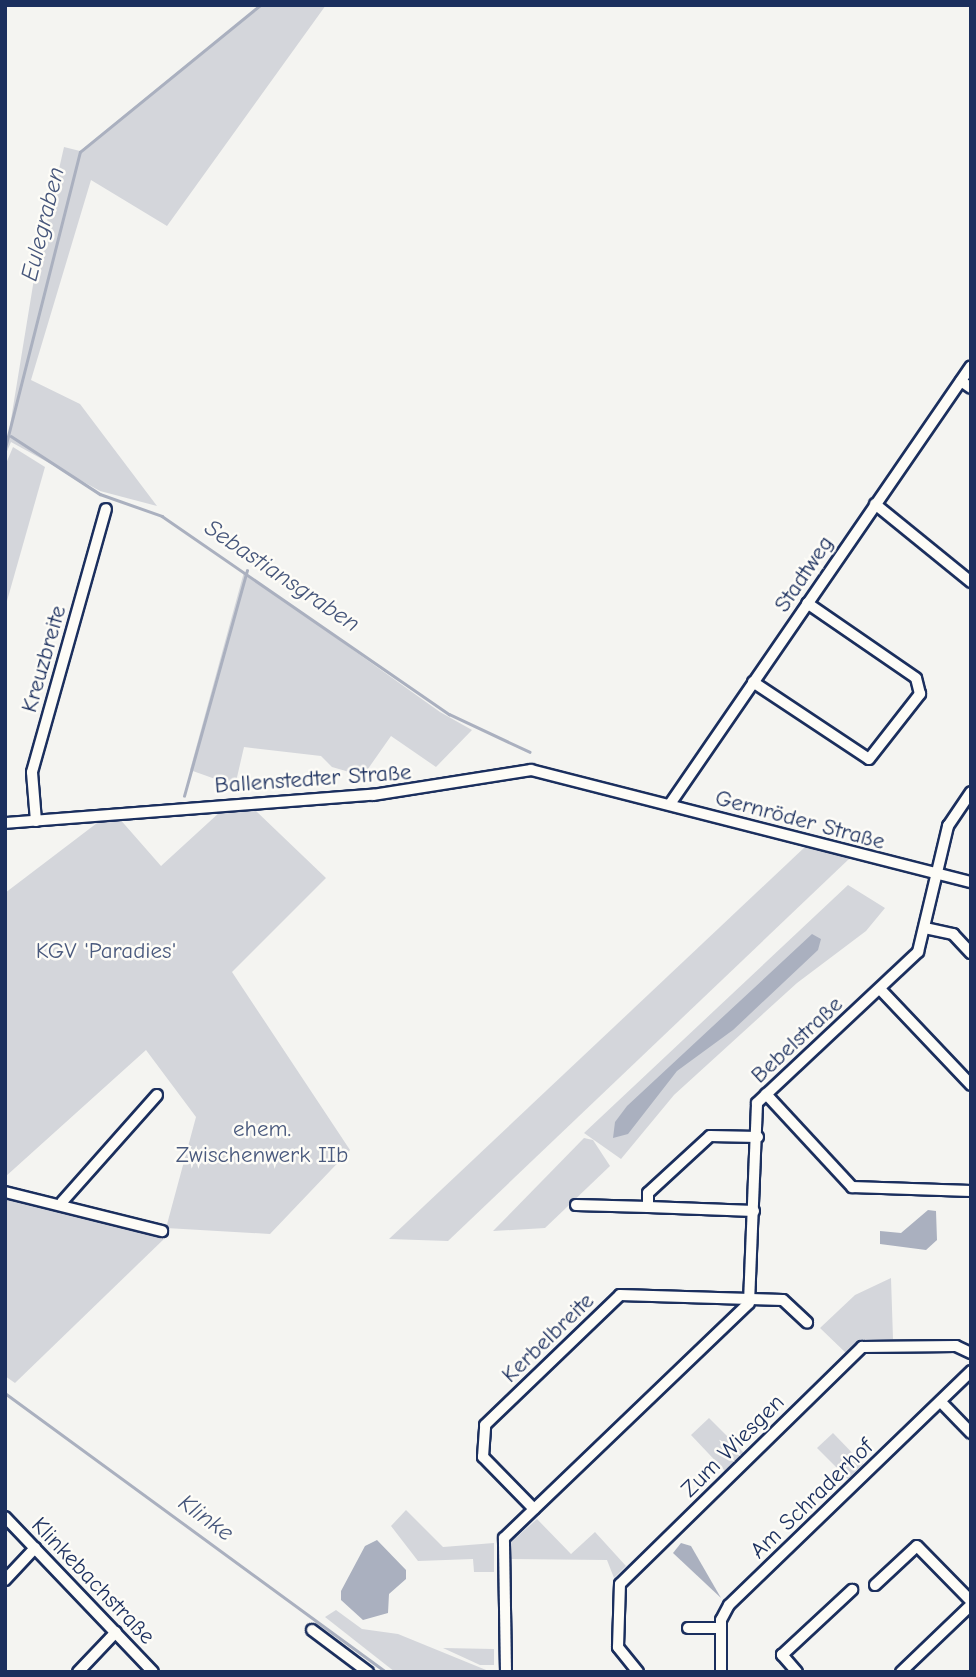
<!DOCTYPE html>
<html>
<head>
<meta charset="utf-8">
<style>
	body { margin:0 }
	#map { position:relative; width:976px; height:1677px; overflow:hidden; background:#f4f4f1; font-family:"Comic Neue",sans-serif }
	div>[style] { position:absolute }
	.green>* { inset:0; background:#d4d6db }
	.water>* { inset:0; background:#aab0bf }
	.stream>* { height:2.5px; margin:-1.25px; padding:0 1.25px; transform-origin:1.25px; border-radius:1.25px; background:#aab0bf }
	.roads { filter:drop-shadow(2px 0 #1b2f5e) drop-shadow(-2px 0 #1b2f5e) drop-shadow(0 2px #1b2f5e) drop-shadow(0 -2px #1b2f5e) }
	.minor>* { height:10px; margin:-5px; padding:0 5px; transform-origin:5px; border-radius:5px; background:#fdfcf7 }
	span { translate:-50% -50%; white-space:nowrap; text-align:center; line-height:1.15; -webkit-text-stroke:5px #fdfcf7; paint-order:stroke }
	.street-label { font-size:23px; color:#1b2f5e }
	.park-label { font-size:23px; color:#49597d }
	.water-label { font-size:24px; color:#46567b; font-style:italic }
	.frame { position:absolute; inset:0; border:7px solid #1b2f5e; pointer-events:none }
</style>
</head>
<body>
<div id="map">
	<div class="green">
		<i style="clip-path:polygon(260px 5px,326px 5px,167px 226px,91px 180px,31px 380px,80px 404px,157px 506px,100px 491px,11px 442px,5px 456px,34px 279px,64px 147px,80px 151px)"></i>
		<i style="clip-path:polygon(13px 447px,45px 467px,5px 608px,5px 466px)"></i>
		<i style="clip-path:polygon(244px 572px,440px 712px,472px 730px,436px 767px,391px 736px,363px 776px,332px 767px,321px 756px,244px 747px,235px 786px,190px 770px)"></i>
		<i style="clip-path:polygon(256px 811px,326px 878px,232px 972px,350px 1150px,270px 1234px,166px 1228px,196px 1117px,146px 1050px,5px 1177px,5px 893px,101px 820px,118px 817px,161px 866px,220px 812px)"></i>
		<i style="clip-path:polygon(806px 846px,850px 858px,448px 1241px,389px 1239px)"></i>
		<i style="clip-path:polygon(848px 885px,885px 908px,866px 931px,797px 983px,674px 1095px,621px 1159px,584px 1133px)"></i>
		<i style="clip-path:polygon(584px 1138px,593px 1140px,610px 1166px,545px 1228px,493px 1231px)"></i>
		<i style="clip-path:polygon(5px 1195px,165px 1238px,15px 1383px,5px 1376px)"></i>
		<i style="clip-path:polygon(891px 1278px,893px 1339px,861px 1340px,847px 1354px,820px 1328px,855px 1295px)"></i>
		<i style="clip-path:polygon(709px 1418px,744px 1453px,725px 1471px,691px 1435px)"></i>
		<i style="clip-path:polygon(833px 1433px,863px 1464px,848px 1479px,817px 1448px)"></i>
		<i style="clip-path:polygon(406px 1510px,443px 1547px,494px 1543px,494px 1572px,474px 1572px,473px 1559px,418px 1561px,391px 1526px)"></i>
		<i style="clip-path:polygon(537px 1519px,571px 1554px,595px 1532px,626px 1566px,614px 1578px,607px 1560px,511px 1559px,510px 1543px)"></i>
		<i style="clip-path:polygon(336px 1610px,362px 1629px,398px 1634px,491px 1672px,395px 1672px,325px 1617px)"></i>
		<i style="clip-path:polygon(443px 1648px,494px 1649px,494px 1665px,480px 1665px)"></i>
	</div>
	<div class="water">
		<i style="clip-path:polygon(812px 934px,821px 939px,818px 950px,733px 1030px,677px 1071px,628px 1134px,613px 1138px,615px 1122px,627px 1106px)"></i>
		<i style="clip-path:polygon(928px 1210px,936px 1211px,937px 1240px,926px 1250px,880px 1244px,880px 1231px,901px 1233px)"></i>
		<i style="clip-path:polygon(377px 1540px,406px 1570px,406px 1579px,389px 1594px,388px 1613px,363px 1620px,341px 1600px,341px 1591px,365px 1546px)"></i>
		<i style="clip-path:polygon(681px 1543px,691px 1546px,721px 1598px,673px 1553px)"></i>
	</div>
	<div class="stream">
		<i style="left:11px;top:436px;width:106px;rotate:33.1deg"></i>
		<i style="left:100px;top:494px;width:66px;rotate:19.5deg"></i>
		<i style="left:162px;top:516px;width:349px;rotate:34.6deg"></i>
		<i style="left:449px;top:714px;width:89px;rotate:25.1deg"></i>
		<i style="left:5px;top:448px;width:305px;rotate:-75.8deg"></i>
		<i style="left:80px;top:152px;width:232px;rotate:-39.2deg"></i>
		<i style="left:184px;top:796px;width:234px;rotate:-74.4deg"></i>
		<i style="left:5px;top:1393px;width:472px;rotate:36.2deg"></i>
	</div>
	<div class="roads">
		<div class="minor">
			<i style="left:961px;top:381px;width:12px;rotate:35deg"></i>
			<i style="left:875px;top:504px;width:124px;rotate:39.1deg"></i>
			<i style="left:753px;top:682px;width:139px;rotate:33.6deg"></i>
			<i style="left:869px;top:759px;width:83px;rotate:-51.9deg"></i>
			<i style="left:920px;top:694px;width:16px;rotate:-104deg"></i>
			<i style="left:916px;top:678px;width:132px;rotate:-145.5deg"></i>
			<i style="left:670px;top:804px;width:531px;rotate:-55.5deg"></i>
			<i style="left:36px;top:821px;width:49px;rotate:-94.7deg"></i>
			<i style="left:32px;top:772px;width:273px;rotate:-74.3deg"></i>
			<i style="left:5px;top:823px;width:369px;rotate:-4.4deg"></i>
			<i style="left:373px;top:795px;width:160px;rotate:-9deg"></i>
			<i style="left:531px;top:770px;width:454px;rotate:14.3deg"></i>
			<i style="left:925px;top:928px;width:29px;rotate:12deg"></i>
			<i style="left:953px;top:934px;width:26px;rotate:47deg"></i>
			<i style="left:880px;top:989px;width:132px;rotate:46.5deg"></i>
			<i style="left:766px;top:1094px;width:127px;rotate:47.2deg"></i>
			<i style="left:852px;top:1187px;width:119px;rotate:1.9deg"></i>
			<i style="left:5px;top:1192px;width:162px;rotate:14deg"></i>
			<i style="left:62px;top:1202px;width:143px;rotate:-48.4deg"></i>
			<i style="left:576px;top:1205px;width:72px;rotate:1.6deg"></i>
			<i style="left:754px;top:1211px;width:106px;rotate:-177.8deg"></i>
			<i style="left:648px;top:1207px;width:14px;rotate:-90deg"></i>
			<i style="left:648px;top:1193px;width:84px;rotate:-42.6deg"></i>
			<i style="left:710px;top:1136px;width:48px;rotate:1.2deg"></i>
			<i style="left:941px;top:1402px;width:43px;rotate:45.9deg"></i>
			<i style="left:534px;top:1509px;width:73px;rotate:-134.4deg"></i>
			<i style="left:483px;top:1457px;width:32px;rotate:-86deg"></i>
			<i style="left:485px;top:1425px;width:187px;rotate:-43.9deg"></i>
			<i style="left:620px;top:1295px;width:163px;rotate:1.8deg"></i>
			<i style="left:783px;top:1300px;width:33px;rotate:43deg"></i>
			<i style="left:5px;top:1517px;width:214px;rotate:46.3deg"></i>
			<i style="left:5px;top:1580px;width:44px;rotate:-46.8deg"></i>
			<i style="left:875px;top:1585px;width:57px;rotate:-42.9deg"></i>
			<i style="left:917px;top:1546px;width:77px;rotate:45.5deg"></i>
			<i style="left:688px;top:1628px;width:33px"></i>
			<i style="left:312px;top:1630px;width:70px;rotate:36.9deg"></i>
			<i style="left:78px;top:1672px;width:55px;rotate:-46.5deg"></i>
			<i style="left:506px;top:1672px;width:134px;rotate:-90.9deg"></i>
			<i style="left:504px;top:1538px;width:339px;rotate:-43.8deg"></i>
			<i style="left:749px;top:1303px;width:200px;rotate:-87.7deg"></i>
			<i style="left:757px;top:1103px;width:221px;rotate:-43.2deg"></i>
			<i style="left:918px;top:952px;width:130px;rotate:-76.6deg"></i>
			<i style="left:948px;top:826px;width:41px;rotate:-55.9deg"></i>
			<i style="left:638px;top:1672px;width:32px;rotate:-129deg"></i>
			<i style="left:618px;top:1647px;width:63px;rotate:-88.2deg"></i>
			<i style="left:620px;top:1584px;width:339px;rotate:-44.4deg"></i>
			<i style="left:862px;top:1347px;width:94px;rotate:-0.6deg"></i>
			<i style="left:956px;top:1346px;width:17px;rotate:25deg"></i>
			<i style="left:721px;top:1672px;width:52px;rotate:-90deg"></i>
			<i style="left:721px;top:1620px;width:17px;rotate:-62deg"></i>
			<i style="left:729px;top:1605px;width:337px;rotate:-44deg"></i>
			<i style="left:797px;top:1672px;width:23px;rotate:-131deg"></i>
			<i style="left:782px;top:1655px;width:96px;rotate:-42.9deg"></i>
			<i style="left:901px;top:1672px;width:97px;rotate:-43.7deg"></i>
		</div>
	</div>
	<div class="street-label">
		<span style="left:804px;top:574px;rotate:-56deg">Stadtweg</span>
		<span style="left:44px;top:659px;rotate:-74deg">Kreuzbreite</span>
		<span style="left:313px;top:779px;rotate:-4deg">Ballenstedter Straße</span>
		<span style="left:800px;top:820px;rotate:15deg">Gernröder Straße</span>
		<span style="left:797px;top:1040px;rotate:-43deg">Bebelstraße</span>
		<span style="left:548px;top:1338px;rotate:-44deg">Kerbelbreite</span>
		<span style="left:733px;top:1446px;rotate:-45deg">Zum Wiesgen</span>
		<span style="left:812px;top:1499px;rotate:-44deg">Am Schraderhof</span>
		<span style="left:93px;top:1581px;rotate:46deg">Klinkebachstraße</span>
	</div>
	<div class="park-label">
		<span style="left:106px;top:951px">KGV 'Paradies'</span>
		<span style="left:262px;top:1142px">ehem.<br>Zwischenwerk IIb</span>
	</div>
	<div class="water-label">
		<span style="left:43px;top:224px;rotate:-76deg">Eulegraben</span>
		<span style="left:282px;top:576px;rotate:34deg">Sebastiansgraben</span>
		<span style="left:206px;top:1518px;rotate:36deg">Klinke</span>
	</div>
	<div class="frame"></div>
</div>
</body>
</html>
